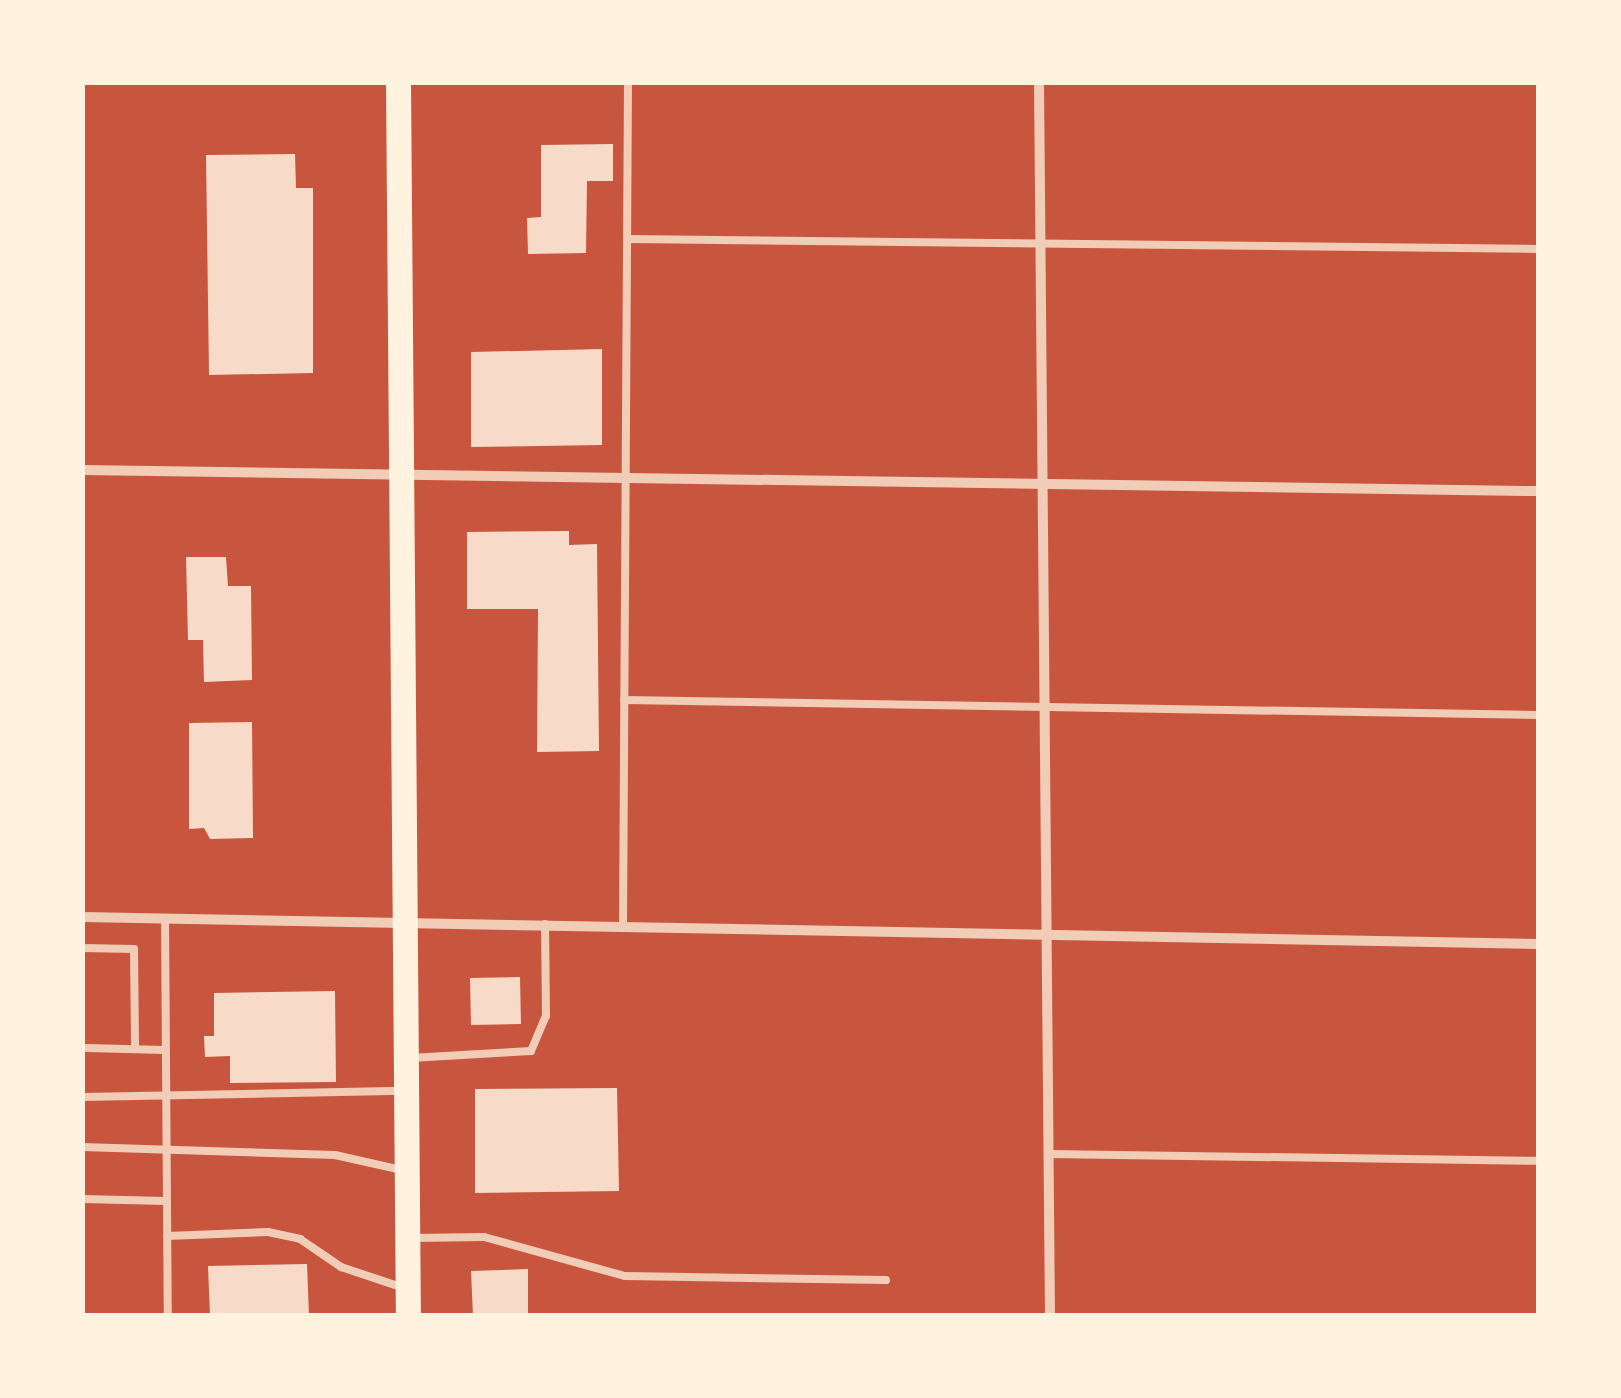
<!DOCTYPE html>
<html>
<head>
<meta charset="utf-8">
<style>
	body { margin:0 }
	#map { position:relative; width:1621px; height:1398px; overflow:hidden; background:#c8553d; font-family:Overpass,sans-serif }
	div>[style] { position:absolute }
	.building>* { inset:0; background:#f7dbc8 }
	.service>* { height:8px; margin:-4px; padding:0 4px; transform-origin:4px; border-radius:4px; background:#f1ccb7 }
	.minor>* { height:10px; margin:-5px; padding:0 5px; transform-origin:5px; border-radius:5px; background:#f1ccb7 }
	.primary>* { height:25px; margin:-12.5px; padding:0 12.5px; transform-origin:12.5px; border-radius:12.5px; background:#fff3e0 }
	span { translate:-50% -50%; white-space:nowrap; text-align:center; line-height:1.15; -webkit-text-stroke:9px #fff3e0; paint-order:stroke }
	.frame { position:absolute; inset:0; border:85px solid #fff3e0; pointer-events:none }
</style>
</head>
<body>
<div id="map">
	<div class="building">
		<i style="clip-path:polygon(613px 144px,613px 181px,587px 181px,586px 253px,528px 254px,527px 218px,541px 217px,541px 145px)"></i>
		<i style="clip-path:polygon(295px 154px,296px 188px,313px 188px,313px 373px,209px 375px,206px 155px)"></i>
		<i style="clip-path:polygon(602px 349px,602px 445px,471px 447px,471px 352px)"></i>
		<i style="clip-path:polygon(569px 531px,569px 545px,597px 544px,599px 751px,537px 752px,538px 609px,467px 609px,467px 532px)"></i>
		<i style="clip-path:polygon(186px 557px,226px 557px,228px 586px,251px 586px,252px 680px,204px 682px,203px 640px,188px 640px)"></i>
		<i style="clip-path:polygon(252px 722px,253px 838px,210px 839px,204px 828px,189px 829px,189px 723px)"></i>
		<i style="clip-path:polygon(520px 977px,521px 1024px,471px 1025px,470px 978px)"></i>
		<i style="clip-path:polygon(335px 991px,336px 1082px,230px 1083px,230px 1056px,205px 1057px,204px 1036px,214px 1036px,214px 993px)"></i>
		<i style="clip-path:polygon(617px 1088px,619px 1191px,475px 1193px,475px 1089px)"></i>
		<i style="clip-path:polygon(307px 1264px,309px 1316px,210px 1316px,208px 1266px)"></i>
		<i style="clip-path:polygon(528px 1269px,528px 1316px,473px 1316px,471px 1271px)"></i>
	</div>
	<div class="service">
		<i style="left:628px;top:239px;width:910px;rotate:0.63deg"></i>
		<i style="left:624px;top:700px;width:914px;rotate:0.94deg"></i>
		<i style="left:165px;top:918px;width:398px;rotate:89.6deg"></i>
		<i style="left:623px;top:925px;width:843px;rotate:-89.66deg"></i>
		<i style="left:82px;top:948px;width:52px;rotate:1.1deg"></i>
		<i style="left:134px;top:949px;width:100px;rotate:89.4deg"></i>
		<i style="left:87px;top:1048px;width:78px;rotate:1.5deg"></i>
		<i style="left:410px;top:1058px;width:121px;rotate:-3.3deg"></i>
		<i style="left:531px;top:1051px;width:38px;rotate:-67deg"></i>
		<i style="left:546px;top:1016px;width:92px;rotate:-90.6deg"></i>
		<i style="left:82px;top:1097px;width:321px;rotate:-1.1deg"></i>
		<i style="left:82px;top:1147px;width:253px;rotate:1.8deg"></i>
		<i style="left:335px;top:1155px;width:69px;rotate:12.6deg"></i>
		<i style="left:1048px;top:1154px;width:490px;rotate:0.8deg"></i>
		<i style="left:82px;top:1199px;width:84px;rotate:1.4deg"></i>
		<i style="left:167px;top:1236px;width:101px;rotate:-2.3deg"></i>
		<i style="left:268px;top:1232px;width:33px;rotate:12deg"></i>
		<i style="left:300px;top:1239px;width:50px;rotate:34.3deg"></i>
		<i style="left:341px;top:1267px;width:66px;rotate:18.4deg"></i>
		<i style="left:412px;top:1238px;width:72px;rotate:-0.8deg"></i>
		<i style="left:484px;top:1237px;width:146px;rotate:15.5deg"></i>
		<i style="left:625px;top:1276px;width:261px;rotate:0.9deg"></i>
	</div>
	<div class="minor">
		<i style="left:1039px;top:82px;width:1234px;rotate:89.49deg"></i>
		<i style="left:82px;top:470px;width:1456px;rotate:0.83deg"></i>
		<i style="left:82px;top:917px;width:1456px;rotate:1.06deg"></i>
	</div>
	<div class="primary">
		<i style="left:398px;top:82px;width:1234px;rotate:89.54deg"></i>
	</div>
	<div class="frame"></div>
</div>
</body>
</html>
